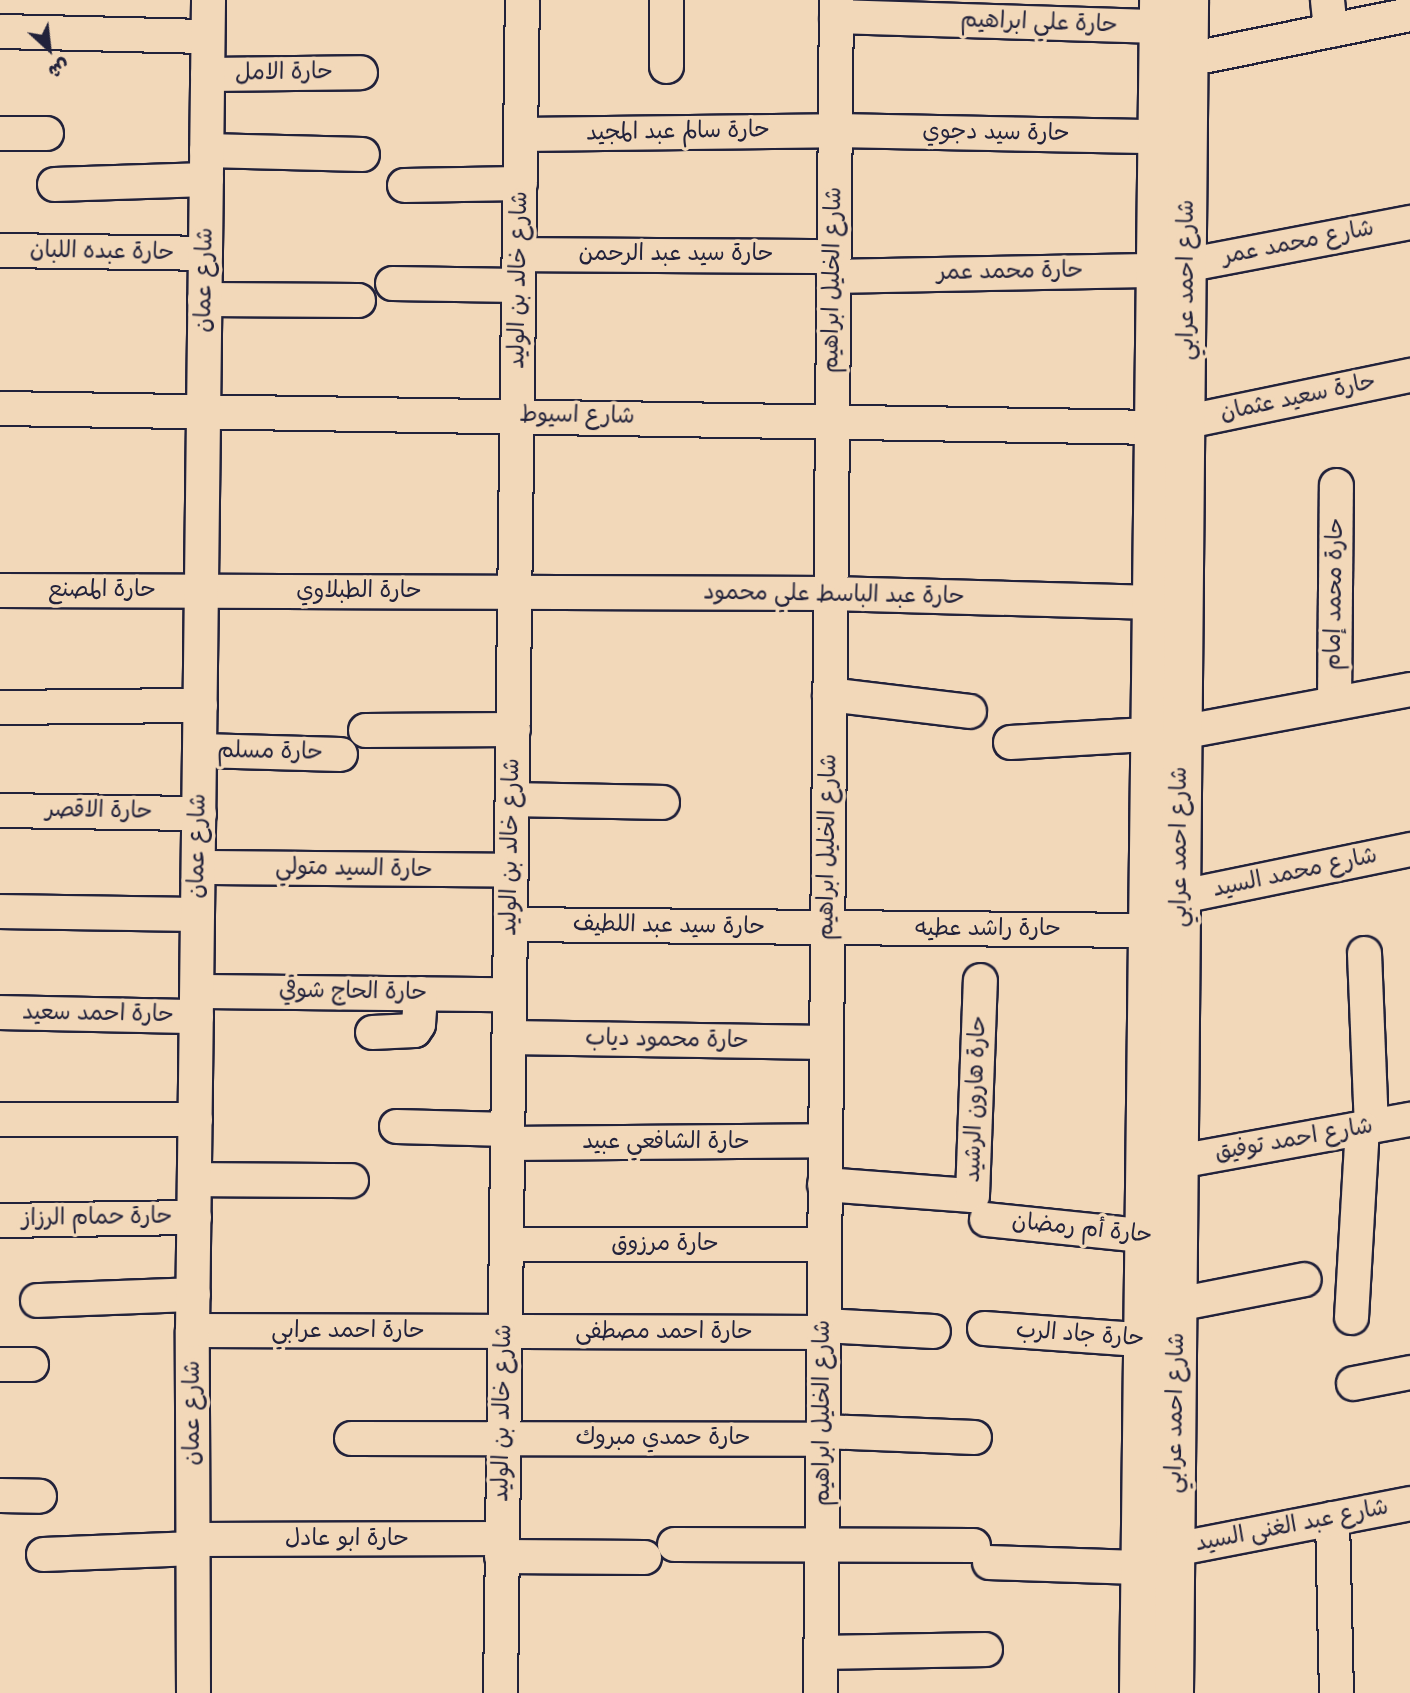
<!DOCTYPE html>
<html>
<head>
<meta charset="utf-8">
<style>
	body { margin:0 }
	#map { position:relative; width:1410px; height:1693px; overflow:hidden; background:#f2d8b9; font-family:Mynerve,"Playpen Sans Arabic",sans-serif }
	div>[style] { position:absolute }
	.roads { filter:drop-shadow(2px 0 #22223b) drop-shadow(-2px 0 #22223b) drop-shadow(0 2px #22223b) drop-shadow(0 -2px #22223b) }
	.street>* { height:33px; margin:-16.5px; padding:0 16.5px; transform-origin:16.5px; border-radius:16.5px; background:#f2d8b9 }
	.secondary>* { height:38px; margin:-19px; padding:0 19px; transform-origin:19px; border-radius:19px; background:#f2d8b9 }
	span { translate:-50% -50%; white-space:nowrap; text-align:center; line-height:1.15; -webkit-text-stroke:7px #f2d8b9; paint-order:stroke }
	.street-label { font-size:23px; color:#22223b }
	.north { position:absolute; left:14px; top:14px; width:70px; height:70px; -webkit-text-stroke:5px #f2d8b9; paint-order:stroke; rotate:153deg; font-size:19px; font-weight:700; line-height:28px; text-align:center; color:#22223b }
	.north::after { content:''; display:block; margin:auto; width:24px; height:32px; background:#22223b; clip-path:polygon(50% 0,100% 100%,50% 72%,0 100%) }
</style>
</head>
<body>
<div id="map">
	<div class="roads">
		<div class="street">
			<i style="left:666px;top:0;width:66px;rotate:90deg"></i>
			<i style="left:1327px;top:0;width:30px;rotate:84deg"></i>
			<i style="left:836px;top:16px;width:322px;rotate:1.8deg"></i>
			<i style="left:0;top:31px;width:207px;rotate:1.4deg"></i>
			<i style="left:1188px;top:59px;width:227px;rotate:-11.5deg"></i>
			<i style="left:207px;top:74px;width:153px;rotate:-0.7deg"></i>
			<i style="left:0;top:133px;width:46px"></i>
			<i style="left:520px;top:134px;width:315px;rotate:-0.7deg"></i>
			<i style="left:835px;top:130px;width:323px;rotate:1.1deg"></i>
			<i style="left:206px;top:150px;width:156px;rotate:1.5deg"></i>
			<i style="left:54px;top:184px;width:152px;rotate:-1.9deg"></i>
			<i style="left:404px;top:185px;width:116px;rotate:-1deg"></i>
			<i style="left:0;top:250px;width:205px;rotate:0.8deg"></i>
			<i style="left:519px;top:254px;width:314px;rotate:0.4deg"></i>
			<i style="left:833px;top:276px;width:325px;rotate:-1.1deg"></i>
			<i style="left:1158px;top:270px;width:257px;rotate:-10.8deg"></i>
			<i style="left:392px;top:283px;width:126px;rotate:0.9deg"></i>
			<i style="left:204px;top:299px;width:154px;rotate:0.4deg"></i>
			<i style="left:0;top:408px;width:1155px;rotate:0.94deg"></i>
			<i style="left:1187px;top:421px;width:228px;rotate:-11.7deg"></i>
			<i style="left:0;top:590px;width:830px;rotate:0.21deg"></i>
			<i style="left:830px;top:593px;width:324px;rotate:1.6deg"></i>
			<i style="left:829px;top:694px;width:141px;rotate:6.9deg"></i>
			<i style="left:1334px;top:703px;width:218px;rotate:-89.5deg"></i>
			<i style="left:0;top:707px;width:200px;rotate:-0.6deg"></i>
			<i style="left:365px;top:730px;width:148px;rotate:-0.4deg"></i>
			<i style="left:1010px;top:742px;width:170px;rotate:-3.4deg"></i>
			<i style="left:1180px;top:732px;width:234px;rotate:-10.6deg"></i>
			<i style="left:200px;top:750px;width:140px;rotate:1.6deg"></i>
			<i style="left:512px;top:799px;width:150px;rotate:1.1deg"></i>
			<i style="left:0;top:810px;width:199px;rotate:0.9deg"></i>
			<i style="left:198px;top:867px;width:313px;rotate:0.5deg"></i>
			<i style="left:1181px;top:896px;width:234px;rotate:-11.6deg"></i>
			<i style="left:0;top:911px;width:197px;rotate:0.9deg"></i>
			<i style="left:510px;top:924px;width:639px;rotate:0.54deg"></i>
			<i style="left:1364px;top:953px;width:173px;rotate:87.7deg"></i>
			<i style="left:197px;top:991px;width:312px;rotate:0.6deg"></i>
			<i style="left:0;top:1012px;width:196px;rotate:1.2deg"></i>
			<i style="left:372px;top:1032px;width:42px;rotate:-2.7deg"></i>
			<i style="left:414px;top:1030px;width:7px;rotate:-56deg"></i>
			<i style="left:418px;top:1024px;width:31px;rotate:-86deg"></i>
			<i style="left:509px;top:1037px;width:317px;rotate:0.9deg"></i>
			<i style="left:0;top:1119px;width:195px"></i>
			<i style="left:396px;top:1126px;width:111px;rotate:1.5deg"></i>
			<i style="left:507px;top:1143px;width:318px;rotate:-0.5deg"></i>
			<i style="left:1178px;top:1161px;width:236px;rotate:-10.3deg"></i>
			<i style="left:194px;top:1179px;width:157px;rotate:0.4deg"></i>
			<i style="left:824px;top:1184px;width:148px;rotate:4.3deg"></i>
			<i style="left:972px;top:1195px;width:215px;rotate:-87.9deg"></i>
			<i style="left:986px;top:1219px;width:184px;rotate:5.9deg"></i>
			<i style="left:0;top:1220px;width:194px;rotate:-0.9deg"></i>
			<i style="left:506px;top:1244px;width:318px"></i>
			<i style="left:37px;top:1300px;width:156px;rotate:-2.2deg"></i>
			<i style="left:1177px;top:1304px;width:129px;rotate:-11.1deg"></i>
			<i style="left:1351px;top:1317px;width:189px;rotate:-86.7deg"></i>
			<i style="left:823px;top:1325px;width:110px;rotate:3.1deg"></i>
			<i style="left:984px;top:1328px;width:183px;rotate:4.1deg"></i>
			<i style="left:192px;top:1330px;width:631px;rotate:0.18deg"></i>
			<i style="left:0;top:1364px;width:31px"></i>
			<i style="left:1353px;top:1383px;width:58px;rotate:-10.9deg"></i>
			<i style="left:823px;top:1431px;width:151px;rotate:2.3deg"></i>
			<i style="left:351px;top:1438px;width:471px;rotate:0.1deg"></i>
			<i style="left:0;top:1495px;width:39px;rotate:1deg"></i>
			<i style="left:1332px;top:1518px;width:175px;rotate:88.7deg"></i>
			<i style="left:194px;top:1539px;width:307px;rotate:-0.2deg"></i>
			<i style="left:674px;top:1544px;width:299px;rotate:0.2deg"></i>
			<i style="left:1174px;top:1549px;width:240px;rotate:-11deg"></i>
			<i style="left:43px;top:1554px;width:151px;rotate:-2.3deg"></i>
			<i style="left:501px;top:1556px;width:143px;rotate:0.4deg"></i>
			<i style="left:989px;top:1562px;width:177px;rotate:1.9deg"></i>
			<i style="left:821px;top:1652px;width:164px;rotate:-1deg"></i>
			<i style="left:193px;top:1693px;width:363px;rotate:-90.2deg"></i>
			<i style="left:192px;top:1330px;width:1330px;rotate:-89.31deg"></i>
			<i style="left:500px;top:1693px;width:1693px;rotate:-89.26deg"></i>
			<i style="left:820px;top:1693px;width:1693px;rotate:-89.46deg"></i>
		</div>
		<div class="secondary">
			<i style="left:1139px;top:1693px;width:1693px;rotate:-89.32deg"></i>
			<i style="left:1174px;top:1693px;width:1693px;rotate:-89.49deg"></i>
		</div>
	</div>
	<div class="street-label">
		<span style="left:1039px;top:23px;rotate:2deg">حارة علي ابراهيم</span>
		<span style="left:284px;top:73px;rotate:-1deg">حارة الامل</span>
		<span style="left:678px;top:132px;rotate:-1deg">حارة سالم عبد المجيد</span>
		<span style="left:996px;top:133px;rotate:1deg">حارة سيد دجوي</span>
		<span style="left:1298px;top:243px;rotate:-11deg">شارع محمد عمر</span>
		<span style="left:102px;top:252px;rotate:1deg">حارة عبده اللبان</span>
		<span style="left:676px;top:254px">حارة سيد عبد الرحمن</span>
		<span style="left:1010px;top:272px;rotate:-1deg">حارة محمد عمر</span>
		<span style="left:205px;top:280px;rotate:-89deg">شارع عمان</span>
		<span style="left:519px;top:280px;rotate:-89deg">شارع خالد بن الوليد</span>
		<span style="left:833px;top:280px;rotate:-89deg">شارع الخليل ابراهيم</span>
		<span style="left:1187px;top:280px;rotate:-90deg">شارع احمد عرابي</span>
		<span style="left:1298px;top:398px;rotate:-12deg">حارة سعيد عثمان</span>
		<span style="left:577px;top:416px;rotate:1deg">شارع اسيوط</span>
		<span style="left:102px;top:590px">حارة المصنع</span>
		<span style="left:359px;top:591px">حارة الطبلاوي</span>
		<span style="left:1335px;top:594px;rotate:-89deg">حارة محمد إمام</span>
		<span style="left:834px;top:595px;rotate:1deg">حارة عبد الباسط علي محمود</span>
		<span style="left:270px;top:752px;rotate:1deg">حارة مسلم</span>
		<span style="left:99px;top:811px;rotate:1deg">حارة الاقصر</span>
		<span style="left:198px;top:846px;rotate:-89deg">شارع عمان</span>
		<span style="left:511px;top:847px;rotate:-89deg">شارع خالد بن الوليد</span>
		<span style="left:828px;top:847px;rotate:-89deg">شارع الخليل ابراهيم</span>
		<span style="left:1180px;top:847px;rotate:-90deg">شارع احمد عرابي</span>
		<span style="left:354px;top:869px;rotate:1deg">حارة السيد متولي</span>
		<span style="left:1295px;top:873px;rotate:-12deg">شارع محمد السيد</span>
		<span style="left:669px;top:926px;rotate:1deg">حارة سيد عبد اللطيف</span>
		<span style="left:988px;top:929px">حارة راشد عطيه</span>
		<span style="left:353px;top:992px;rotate:1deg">حارة الحاج شوقي</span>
		<span style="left:98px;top:1014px;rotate:1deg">حارة احمد سعيد</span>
		<span style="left:667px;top:1040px;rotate:1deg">حارة محمود دياب</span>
		<span style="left:976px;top:1099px;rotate:-88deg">حارة هارون الرشيد</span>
		<span style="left:1294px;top:1140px;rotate:-10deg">شارع احمد توفيق</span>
		<span style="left:666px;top:1142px">حارة الشافعي عبيد</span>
		<span style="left:97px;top:1218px;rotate:-1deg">حارة حمام الرزاز</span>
		<span style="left:1082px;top:1229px;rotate:6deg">حارة أم رمضان</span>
		<span style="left:665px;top:1244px">حارة مرزوق</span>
		<span style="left:348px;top:1331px">حارة احمد عرابي</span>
		<span style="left:664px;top:1332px">حارة احمد مصطفى</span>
		<span style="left:1080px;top:1335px;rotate:4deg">حارة جاد الرب</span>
		<span style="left:193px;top:1413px;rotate:-90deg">شارع عمان</span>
		<span style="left:503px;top:1413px;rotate:-89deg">شارع خالد بن الوليد</span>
		<span style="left:823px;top:1413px;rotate:-90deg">شارع الخليل ابراهيم</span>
		<span style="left:1176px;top:1413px;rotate:-89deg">شارع احمد عرابي</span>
		<span style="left:663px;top:1438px">حارة حمدي مبروك</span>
		<span style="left:1292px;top:1526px;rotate:-11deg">شارع عبد الغنى السيد</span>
		<span style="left:347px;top:1539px">حارة ابو عادل</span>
	</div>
	<div class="north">ش</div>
</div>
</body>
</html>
